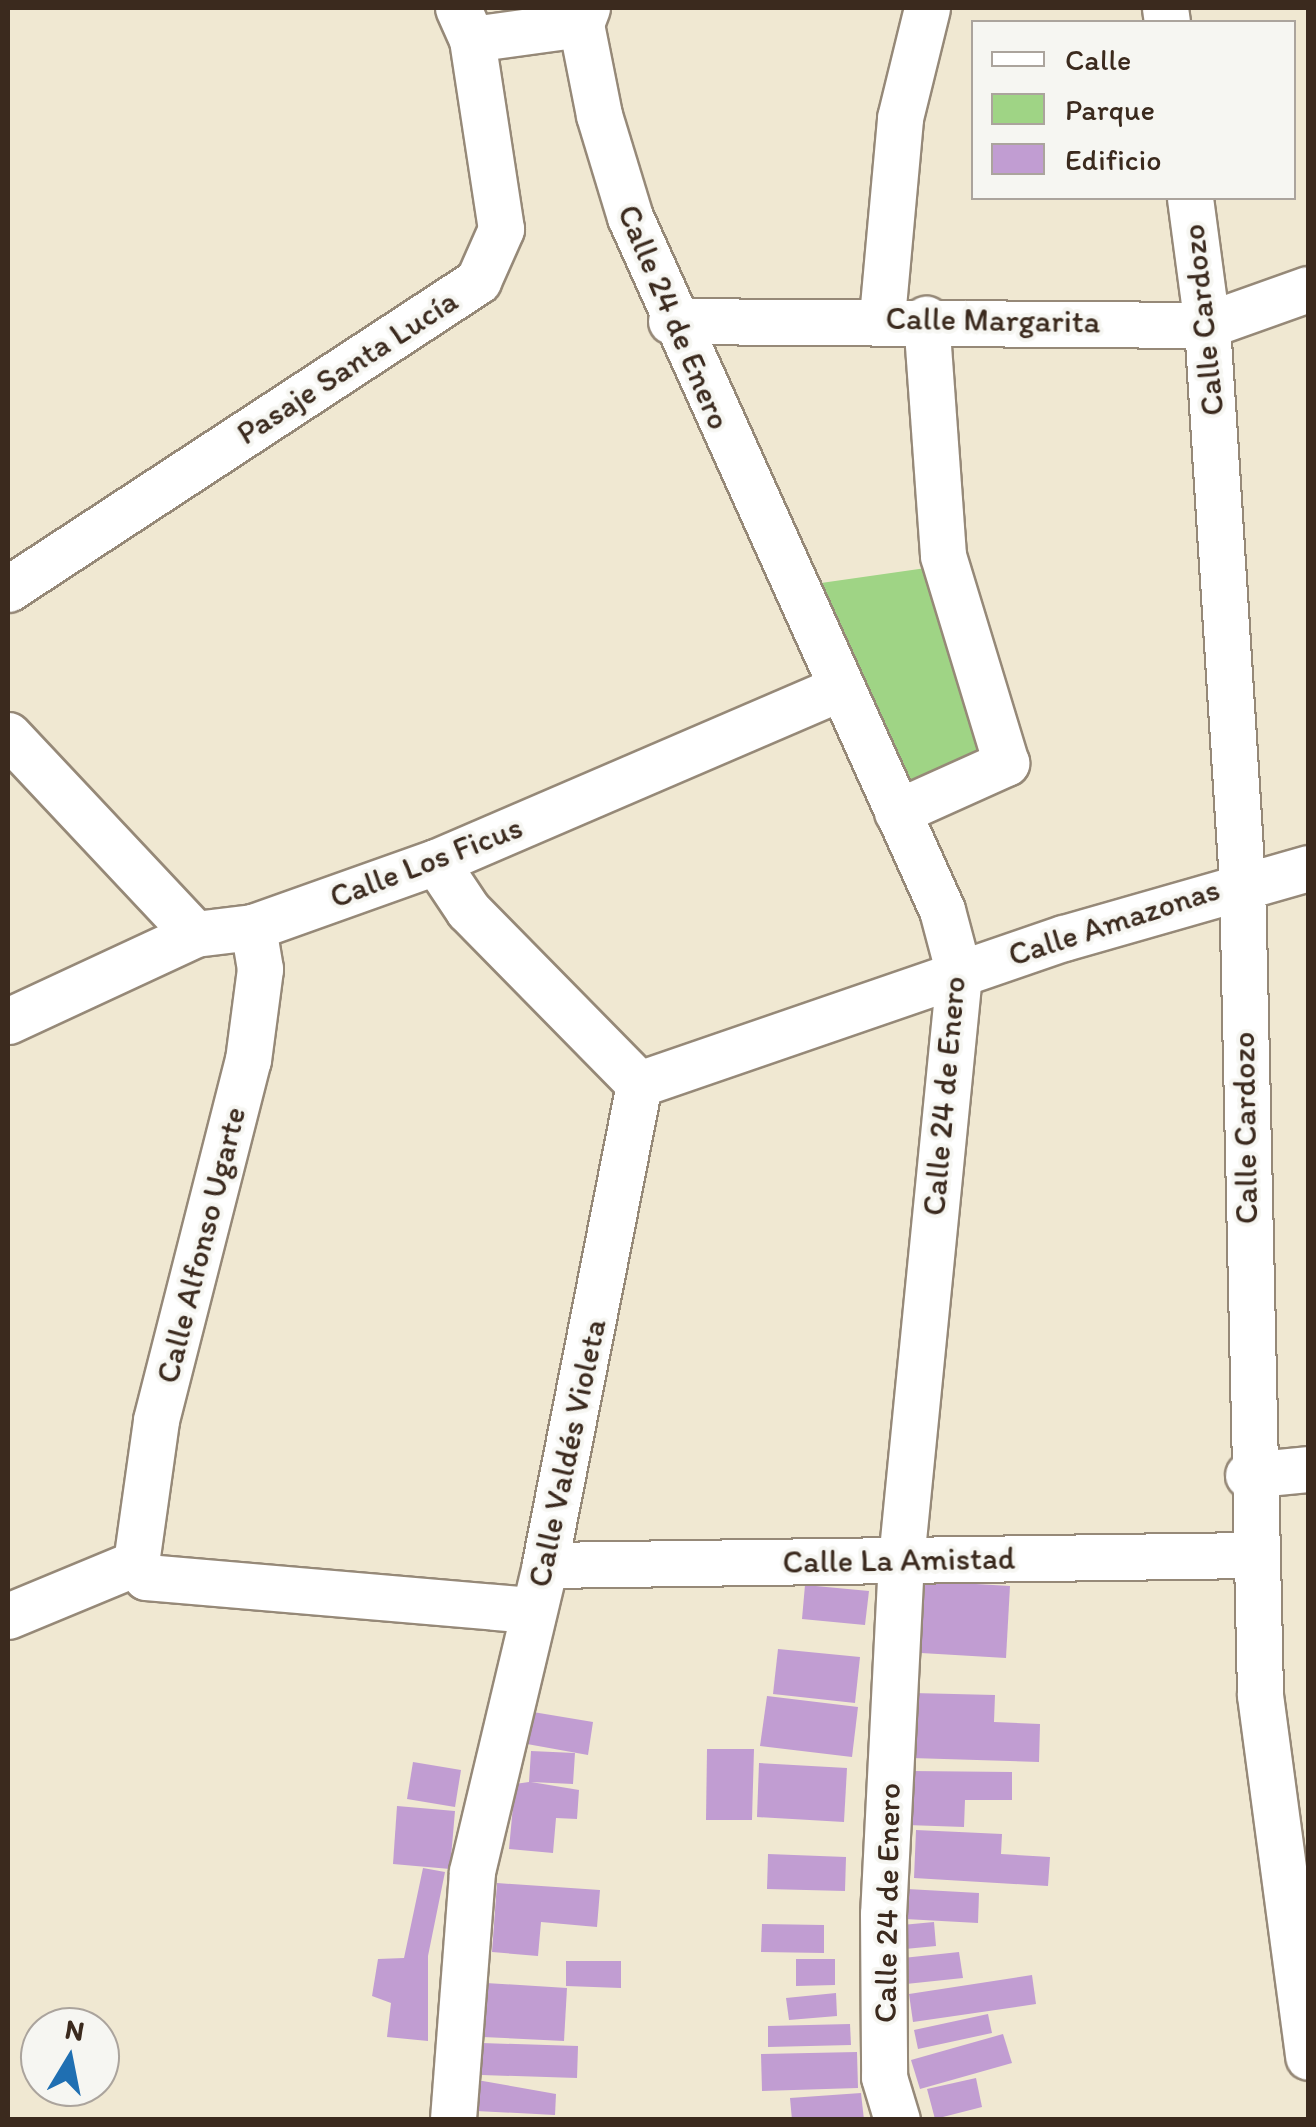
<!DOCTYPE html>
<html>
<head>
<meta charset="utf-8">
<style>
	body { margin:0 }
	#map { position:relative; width:1316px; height:2127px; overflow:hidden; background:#f0e8d2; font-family:Itim,sans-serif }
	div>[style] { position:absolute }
	.green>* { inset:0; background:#9fd485 }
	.building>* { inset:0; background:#c19dd2 }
	.roads { filter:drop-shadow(2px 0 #968978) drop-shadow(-2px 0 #968978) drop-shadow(0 2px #968978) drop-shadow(0 -2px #968978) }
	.minor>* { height:45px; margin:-22.5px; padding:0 22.5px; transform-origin:22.5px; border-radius:22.5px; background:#fff }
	span { translate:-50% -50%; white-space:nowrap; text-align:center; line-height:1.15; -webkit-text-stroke:8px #f6f6f2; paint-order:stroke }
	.street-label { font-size:32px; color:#3b2a1e }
	.frame { position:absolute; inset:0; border:10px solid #3b2a1e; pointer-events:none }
	.legend { position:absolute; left:971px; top:20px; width:325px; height:180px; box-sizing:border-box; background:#f6f6f2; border:2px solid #aba49d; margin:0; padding:12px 18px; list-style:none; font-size:30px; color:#3b2a1e }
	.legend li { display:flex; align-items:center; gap:20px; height:50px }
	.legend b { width:50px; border:2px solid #aba49d }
	.north { position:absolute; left:20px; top:2007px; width:100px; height:100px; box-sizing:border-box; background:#f6f6f2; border:2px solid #aba49d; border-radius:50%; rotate:10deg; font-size:28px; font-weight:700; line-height:40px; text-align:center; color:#3b2a1e }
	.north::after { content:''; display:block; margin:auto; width:35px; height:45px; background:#1f6fb2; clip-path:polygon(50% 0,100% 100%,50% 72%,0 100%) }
</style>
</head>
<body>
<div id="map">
	<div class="green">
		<i style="clip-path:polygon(933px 567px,992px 747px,902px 784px,814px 584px)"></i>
	</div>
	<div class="building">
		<i style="clip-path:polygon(925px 1581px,1010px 1586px,1006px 1658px,921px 1653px)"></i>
		<i style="clip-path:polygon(805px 1585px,869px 1591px,865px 1625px,802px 1619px)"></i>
		<i style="clip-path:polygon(778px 1649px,860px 1657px,855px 1703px,773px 1694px)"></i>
		<i style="clip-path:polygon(913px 1693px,995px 1695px,994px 1722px,1040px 1724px,1039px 1762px,911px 1758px)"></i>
		<i style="clip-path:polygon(767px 1696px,858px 1707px,852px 1757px,760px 1746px)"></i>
		<i style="clip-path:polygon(533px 1712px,593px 1722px,588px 1755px,527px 1744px)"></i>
		<i style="clip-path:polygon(707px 1749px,754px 1749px,752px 1820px,706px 1820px)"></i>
		<i style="clip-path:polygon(531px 1751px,575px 1753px,573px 1784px,531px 1782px,579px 1790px,577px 1819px,556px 1818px,553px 1853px,509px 1849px,515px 1784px,529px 1782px)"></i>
		<i style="clip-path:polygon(413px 1762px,461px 1770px,455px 1807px,407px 1799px)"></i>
		<i style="clip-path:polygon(759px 1763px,847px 1768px,844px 1822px,757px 1817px)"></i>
		<i style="clip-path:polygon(911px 1771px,1012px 1772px,1012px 1800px,965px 1800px,964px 1827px,907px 1825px)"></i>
		<i style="clip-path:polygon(397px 1806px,455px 1811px,450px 1869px,393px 1864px)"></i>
		<i style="clip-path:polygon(916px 1830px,1002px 1834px,1001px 1854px,1050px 1857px,1048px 1886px,914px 1878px)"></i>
		<i style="clip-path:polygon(768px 1854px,846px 1857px,845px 1891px,767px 1889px)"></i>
		<i style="clip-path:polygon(423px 1868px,445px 1872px,428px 1956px,428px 2041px,387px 2037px,391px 2003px,372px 1996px,378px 1959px,404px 1958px)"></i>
		<i style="clip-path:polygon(497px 1883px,600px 1890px,597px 1927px,541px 1922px,538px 1956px,492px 1952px)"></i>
		<i style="clip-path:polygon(907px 1889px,979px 1893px,978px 1923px,905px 1919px)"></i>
		<i style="clip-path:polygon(934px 1922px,936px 1946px,905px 1949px,902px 1925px)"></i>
		<i style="clip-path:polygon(762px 1924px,824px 1925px,824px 1953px,761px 1952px)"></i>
		<i style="clip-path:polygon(959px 1952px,963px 1978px,906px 1984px,903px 1958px)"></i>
		<i style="clip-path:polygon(796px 1959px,835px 1959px,835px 1985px,796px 1986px)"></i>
		<i style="clip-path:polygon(566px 1961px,621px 1961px,621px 1988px,566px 1986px)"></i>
		<i style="clip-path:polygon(1032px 1975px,1036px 2004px,913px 2022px,909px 1994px)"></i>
		<i style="clip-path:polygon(486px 1983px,567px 1988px,564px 2041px,483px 2037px)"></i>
		<i style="clip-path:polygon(836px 1993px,837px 2016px,789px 2020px,786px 1998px)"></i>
		<i style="clip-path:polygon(988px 2014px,992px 2033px,918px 2049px,914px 2030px)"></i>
		<i style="clip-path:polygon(850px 2024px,851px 2045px,768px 2047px,768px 2026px)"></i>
		<i style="clip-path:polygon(1003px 2034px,1012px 2063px,920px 2089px,911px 2060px)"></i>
		<i style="clip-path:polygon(482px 2043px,578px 2046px,577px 2078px,482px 2075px)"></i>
		<i style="clip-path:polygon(857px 2052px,858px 2088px,762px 2091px,761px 2054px)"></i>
		<i style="clip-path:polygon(976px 2078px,982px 2107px,935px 2119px,927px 2089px)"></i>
		<i style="clip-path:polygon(477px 2080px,556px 2094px,555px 2115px,476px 2111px)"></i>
		<i style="clip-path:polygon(861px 2093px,864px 2120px,792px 2120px,790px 2098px)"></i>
	</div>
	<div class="roads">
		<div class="minor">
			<i style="left:458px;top:8px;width:34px;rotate:66deg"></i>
			<i style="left:472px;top:39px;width:110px;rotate:-7.8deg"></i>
			<i style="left:587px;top:8px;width:17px;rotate:111deg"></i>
			<i style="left:581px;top:24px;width:93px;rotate:78.8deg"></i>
			<i style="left:599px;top:115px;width:107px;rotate:73.1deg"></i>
			<i style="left:630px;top:217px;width:760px;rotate:65.76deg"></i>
			<i style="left:942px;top:910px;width:66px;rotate:75.1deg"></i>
			<i style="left:959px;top:974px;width:589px;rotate:95.65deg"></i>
			<i style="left:901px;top:1560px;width:354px;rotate:92.9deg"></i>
			<i style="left:883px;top:1914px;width:163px;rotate:89.6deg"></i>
			<i style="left:884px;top:2077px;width:45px;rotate:73.2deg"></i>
			<i style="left:1165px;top:8px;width:14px;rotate:82deg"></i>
			<i style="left:1190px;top:198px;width:128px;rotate:82.4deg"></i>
			<i style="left:1207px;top:325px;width:557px;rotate:86.4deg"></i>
			<i style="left:1242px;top:881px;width:814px;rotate:88.73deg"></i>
			<i style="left:1260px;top:1695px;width:365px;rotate:82.4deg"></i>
			<i style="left:882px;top:317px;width:200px;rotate:-84.8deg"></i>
			<i style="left:900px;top:118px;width:113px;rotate:-76.2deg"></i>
			<i style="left:671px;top:321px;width:536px;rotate:0.43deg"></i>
			<i style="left:1207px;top:325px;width:107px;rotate:-19.6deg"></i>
			<i style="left:8px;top:589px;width:562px;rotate:-33.24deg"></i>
			<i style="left:478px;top:281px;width:57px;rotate:-66.1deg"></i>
			<i style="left:501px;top:229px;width:192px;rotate:-98.7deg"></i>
			<i style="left:8px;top:735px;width:273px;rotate:46.8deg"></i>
			<i style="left:897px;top:812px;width:120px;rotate:-24.2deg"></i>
			<i style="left:1006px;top:763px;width:217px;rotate:-106.9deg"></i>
			<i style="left:943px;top:555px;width:237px;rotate:-94.1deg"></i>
			<i style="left:436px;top:862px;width:58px;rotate:56.3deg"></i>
			<i style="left:468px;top:910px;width:244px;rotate:45.5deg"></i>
			<i style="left:639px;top:1084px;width:490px;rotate:101.1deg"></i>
			<i style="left:545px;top:1565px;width:316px;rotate:103.4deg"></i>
			<i style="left:472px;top:1872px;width:249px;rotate:94.4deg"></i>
			<i style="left:8px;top:1021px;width:206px;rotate:-24.9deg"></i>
			<i style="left:195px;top:934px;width:58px;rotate:-6.9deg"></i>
			<i style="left:253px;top:927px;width:194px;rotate:-19.6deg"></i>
			<i style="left:436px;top:862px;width:440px;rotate:-23.3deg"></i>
			<i style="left:639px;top:1084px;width:449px;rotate:-19deg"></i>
			<i style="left:1064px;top:938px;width:254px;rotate:-16deg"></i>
			<i style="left:1248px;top:1475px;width:60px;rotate:-5.7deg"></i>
			<i style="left:136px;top:1563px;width:144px;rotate:-82deg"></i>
			<i style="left:156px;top:1420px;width:372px;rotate:-75.7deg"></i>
			<i style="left:248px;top:1060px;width:92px;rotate:-82.5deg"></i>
			<i style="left:260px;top:969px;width:43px;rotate:-99.5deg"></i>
			<i style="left:136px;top:1563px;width:17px;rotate:54deg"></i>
			<i style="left:146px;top:1577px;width:386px;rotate:4.9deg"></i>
			<i style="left:545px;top:1565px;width:707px;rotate:-0.81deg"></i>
			<i style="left:8px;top:1616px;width:139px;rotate:-22.5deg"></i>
		</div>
	</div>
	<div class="street-label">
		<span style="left:674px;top:317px;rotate:67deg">Calle 24 de Enero</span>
		<span style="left:993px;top:320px;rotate:1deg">Calle Margarita</span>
		<span style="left:1203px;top:320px;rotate:-96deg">Calle Cardozo</span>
		<span style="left:347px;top:367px;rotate:-33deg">Pasaje Santa Lucía</span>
		<span style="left:426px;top:862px;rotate:-21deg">Calle Los Ficus</span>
		<span style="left:1114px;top:922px;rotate:-18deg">Calle Amazonas</span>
		<span style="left:944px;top:1096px;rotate:-85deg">Calle 24 de Enero</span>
		<span style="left:1245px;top:1128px;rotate:-91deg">Calle Cardozo</span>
		<span style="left:201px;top:1245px;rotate:-76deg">Calle Alfonso Ugarte</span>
		<span style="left:567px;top:1453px;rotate:-78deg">Calle Valdés Violeta</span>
		<span style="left:899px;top:1560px;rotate:-1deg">Calle La Amistad</span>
		<span style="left:887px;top:1903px;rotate:-89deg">Calle 24 de Enero</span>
	</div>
	<div class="frame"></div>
	<ul class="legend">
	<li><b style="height:12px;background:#fff"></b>Calle</li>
	<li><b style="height:28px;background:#9fd485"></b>Parque</li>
	<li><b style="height:28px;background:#c19dd2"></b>Edificio</li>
	</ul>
	<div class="north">N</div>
</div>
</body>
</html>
